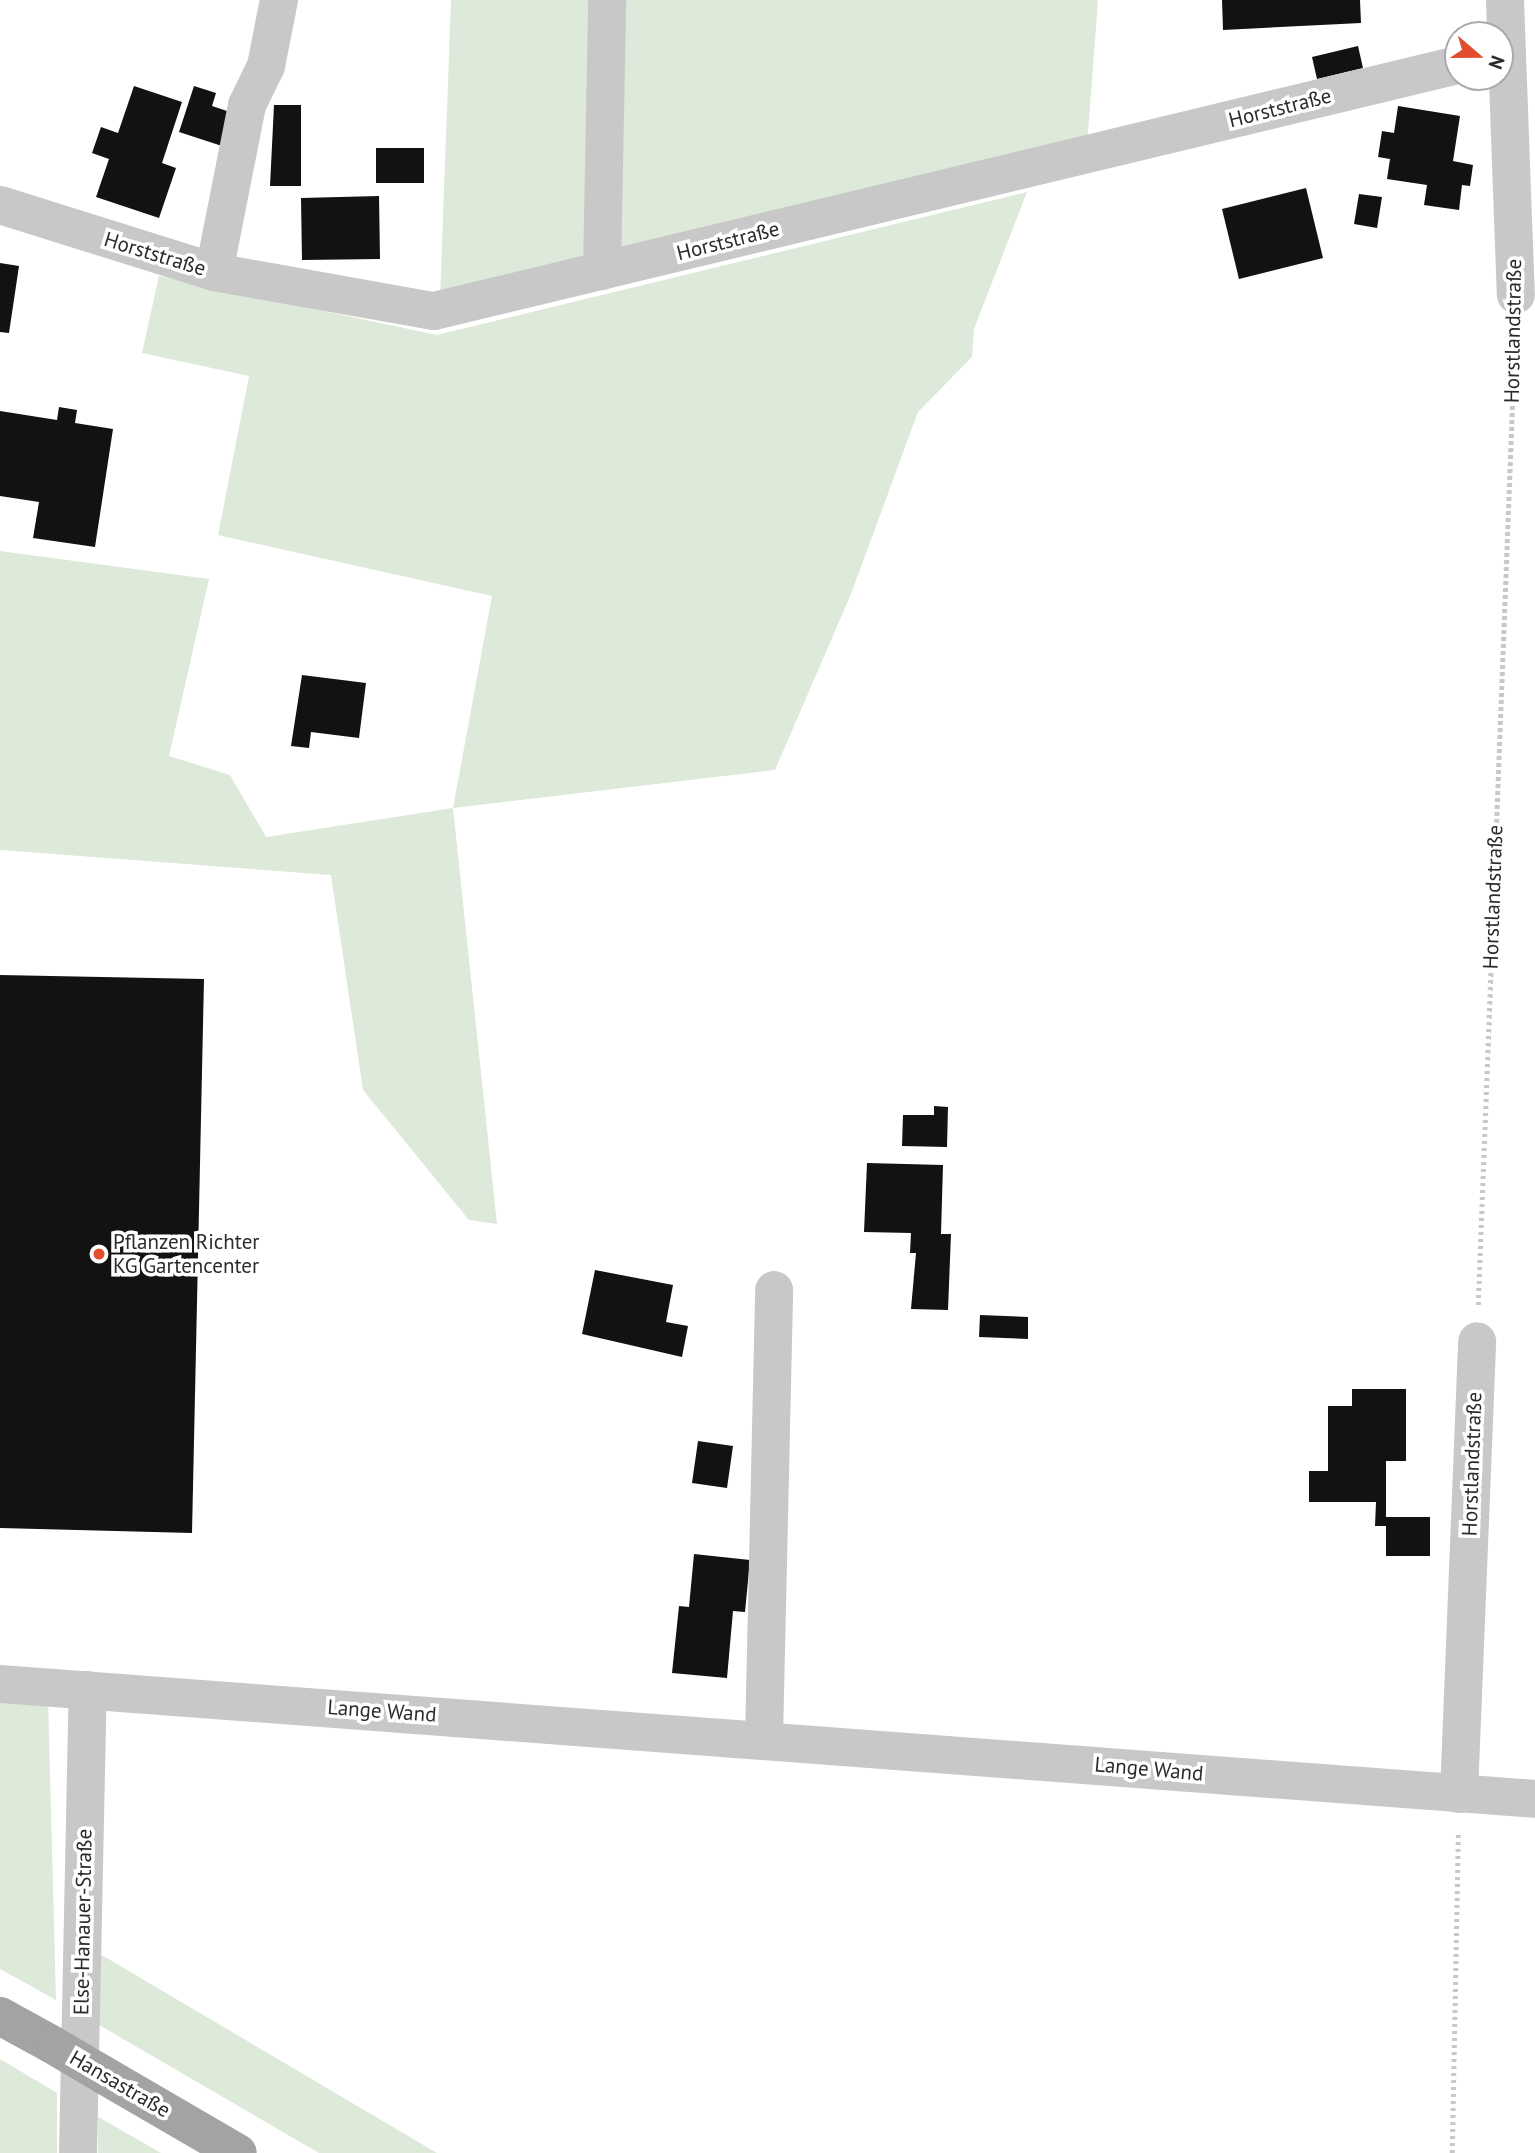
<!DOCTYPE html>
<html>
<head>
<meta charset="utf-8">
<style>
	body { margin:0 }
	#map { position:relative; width:1535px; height:2153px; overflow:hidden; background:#fff; font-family:"PT Sans",sans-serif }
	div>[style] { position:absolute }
	.green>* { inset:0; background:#dde9d9 }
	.building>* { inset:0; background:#121212 }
	.path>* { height:4.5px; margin-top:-2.25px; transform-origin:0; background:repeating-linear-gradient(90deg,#c8c8c8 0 3.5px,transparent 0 7px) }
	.minor>* { height:38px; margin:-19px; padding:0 19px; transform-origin:19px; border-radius:19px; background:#c8c8c8 }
	.major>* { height:38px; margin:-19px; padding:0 19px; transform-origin:19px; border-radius:19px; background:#a3a3a3 }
	.major-bridge>* { height:38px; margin:-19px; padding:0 19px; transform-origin:19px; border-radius:19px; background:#a3a3a3 }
	.dots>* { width:19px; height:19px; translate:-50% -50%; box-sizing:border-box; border:4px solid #fff; border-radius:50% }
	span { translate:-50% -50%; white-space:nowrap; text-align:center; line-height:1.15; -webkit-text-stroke:7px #fff; paint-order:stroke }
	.street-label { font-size:21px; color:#2b2b2b }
	.poi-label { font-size:21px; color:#2b2b2b }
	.left { translate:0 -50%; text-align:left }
	.north { position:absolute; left:1444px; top:21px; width:70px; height:70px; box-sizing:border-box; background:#fff; border:2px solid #aaa; border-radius:50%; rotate:110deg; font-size:19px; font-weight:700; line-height:28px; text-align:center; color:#2b2b2b }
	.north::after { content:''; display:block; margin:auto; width:24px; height:32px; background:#e14d2e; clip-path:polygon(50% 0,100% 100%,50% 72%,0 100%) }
</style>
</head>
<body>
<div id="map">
	<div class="green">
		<i style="clip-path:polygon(451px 0,1098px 0,1087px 145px,440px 300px)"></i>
		<i style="clip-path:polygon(1027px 192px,974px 329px,972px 357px,918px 412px,851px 594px,775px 770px,453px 808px,497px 1224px,469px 1220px,363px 1090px,331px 875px,0 850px,0 551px,209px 579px,169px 756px,230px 775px,266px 837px,453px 808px,492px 596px,218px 535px,249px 376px,142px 353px,159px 276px,437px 335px)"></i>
		<i style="clip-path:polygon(0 1696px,48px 1698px,56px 2000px,0 1969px)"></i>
		<i style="clip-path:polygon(100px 1954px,437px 2153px,319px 2153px,99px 2025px)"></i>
		<i style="clip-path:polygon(0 2059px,57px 2093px,57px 2153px,0 2153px)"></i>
		<i style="clip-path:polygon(98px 2117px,102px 2119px,161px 2153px,98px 2153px)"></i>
	</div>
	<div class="building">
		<i style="clip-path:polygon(1222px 0,1360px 0,1361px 23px,1223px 30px)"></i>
		<i style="clip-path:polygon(1358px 46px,1363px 68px,1317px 79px,1312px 57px)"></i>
		<i style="clip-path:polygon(134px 86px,182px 102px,162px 163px,176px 168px,159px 218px,96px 197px,109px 159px,92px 153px,101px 127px,118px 133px)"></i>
		<i style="clip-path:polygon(194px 86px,216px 93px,212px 106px,233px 113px,222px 146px,179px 132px)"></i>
		<i style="clip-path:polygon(274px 105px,301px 105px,301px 186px,270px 186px)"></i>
		<i style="clip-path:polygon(1398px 106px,1460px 116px,1453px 161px,1473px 165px,1470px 186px,1462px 185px,1459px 210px,1424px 205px,1427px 185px,1387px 179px,1390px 159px,1378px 157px,1382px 131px,1394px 133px)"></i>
		<i style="clip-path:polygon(376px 148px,424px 148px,424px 183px,376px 183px)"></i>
		<i style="clip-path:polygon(1306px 188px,1323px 258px,1239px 279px,1222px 209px)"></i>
		<i style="clip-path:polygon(1359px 194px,1382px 197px,1377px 228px,1354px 224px)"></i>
		<i style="clip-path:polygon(379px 196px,380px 259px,302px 260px,301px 198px)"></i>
		<i style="clip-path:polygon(0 263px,19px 266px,9px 333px,0 332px)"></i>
		<i style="clip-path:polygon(59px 407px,77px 410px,75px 423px,113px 429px,95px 547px,33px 538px,39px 502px,0 496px,0 411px,57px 420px)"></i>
		<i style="clip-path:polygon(302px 675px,366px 683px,359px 738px,311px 732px,309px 748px,291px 746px)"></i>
		<i style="clip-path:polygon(0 975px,204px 979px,192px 1533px,0 1528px)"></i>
		<i style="clip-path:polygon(934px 1106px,948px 1107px,947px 1147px,902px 1146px,903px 1115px,934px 1115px)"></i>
		<i style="clip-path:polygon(867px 1163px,943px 1165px,941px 1234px,951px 1234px,948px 1310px,911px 1309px,916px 1253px,910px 1253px,911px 1233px,864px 1232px)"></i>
		<i style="clip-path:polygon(595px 1270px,673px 1285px,666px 1322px,688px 1326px,682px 1357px,582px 1334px)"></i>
		<i style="clip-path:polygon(980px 1315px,1028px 1317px,1028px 1339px,979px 1337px)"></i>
		<i style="clip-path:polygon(1352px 1389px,1406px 1389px,1406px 1461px,1386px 1461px,1386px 1517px,1430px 1517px,1430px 1556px,1386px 1556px,1386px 1526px,1375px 1526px,1376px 1502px,1309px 1502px,1309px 1471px,1328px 1471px,1328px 1406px,1352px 1406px)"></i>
		<i style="clip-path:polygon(698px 1441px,733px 1446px,727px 1488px,692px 1483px)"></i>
		<i style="clip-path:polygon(694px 1554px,750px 1560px,745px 1612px,733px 1611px,727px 1678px,672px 1673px,679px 1606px,689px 1607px)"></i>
	</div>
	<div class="path">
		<i style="left:1478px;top:1305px;width:975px;rotate:-87.82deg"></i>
		<i style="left:1452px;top:2153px;width:321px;rotate:-88.9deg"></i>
	</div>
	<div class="minor">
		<i style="left:1505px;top:0;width:295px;rotate:87.9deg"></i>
		<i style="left:0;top:205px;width:224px;rotate:17.4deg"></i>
		<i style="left:214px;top:272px;width:223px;rotate:10.1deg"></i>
		<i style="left:434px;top:311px;width:1053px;rotate:-13.51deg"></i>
		<i style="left:602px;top:271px;width:271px;rotate:-88.9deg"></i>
		<i style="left:214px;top:272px;width:170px;rotate:-78.8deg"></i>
		<i style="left:247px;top:105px;width:43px;rotate:-64deg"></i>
		<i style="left:266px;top:66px;width:67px;rotate:-78.9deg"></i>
		<i style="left:0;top:1684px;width:1539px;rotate:4.28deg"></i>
		<i style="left:764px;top:1738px;width:448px;rotate:-88.7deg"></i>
		<i style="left:1459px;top:1794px;width:453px;rotate:-87.7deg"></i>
		<i style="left:78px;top:2153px;width:463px;rotate:-88.8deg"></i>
	</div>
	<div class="major">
		<i style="left:0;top:2016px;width:58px;rotate:28.8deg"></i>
		<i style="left:102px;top:2074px;width:157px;rotate:30.2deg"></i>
	</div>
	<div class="major-bridge">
		<i style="left:51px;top:2044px;width:59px;rotate:30.5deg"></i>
	</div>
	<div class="dots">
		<i style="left:99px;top:1254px;background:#e14d2e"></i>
	</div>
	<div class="street-label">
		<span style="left:1280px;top:108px;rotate:-14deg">Horststraße</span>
		<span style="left:728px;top:241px;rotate:-14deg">Horststraße</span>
		<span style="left:155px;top:254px;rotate:17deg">Horststraße</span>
		<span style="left:1513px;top:331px;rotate:-89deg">Horstlandstraße</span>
		<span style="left:1493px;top:897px;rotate:-88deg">Horstlandstraße</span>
		<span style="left:1472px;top:1464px;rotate:-88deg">Horstlandstraße</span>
		<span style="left:382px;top:1711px;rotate:4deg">Lange Wand</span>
		<span style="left:1149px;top:1769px;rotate:5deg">Lange Wand</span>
		<span style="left:83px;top:1922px;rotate:-89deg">Else-Hanauer-Straße</span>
		<span style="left:120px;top:2084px;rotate:30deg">Hansastraße</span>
	</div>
	<div class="poi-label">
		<span class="left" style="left:113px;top:1254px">Pflanzen Richter<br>KG Gartencenter</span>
	</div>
	<div class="north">N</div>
</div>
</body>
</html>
